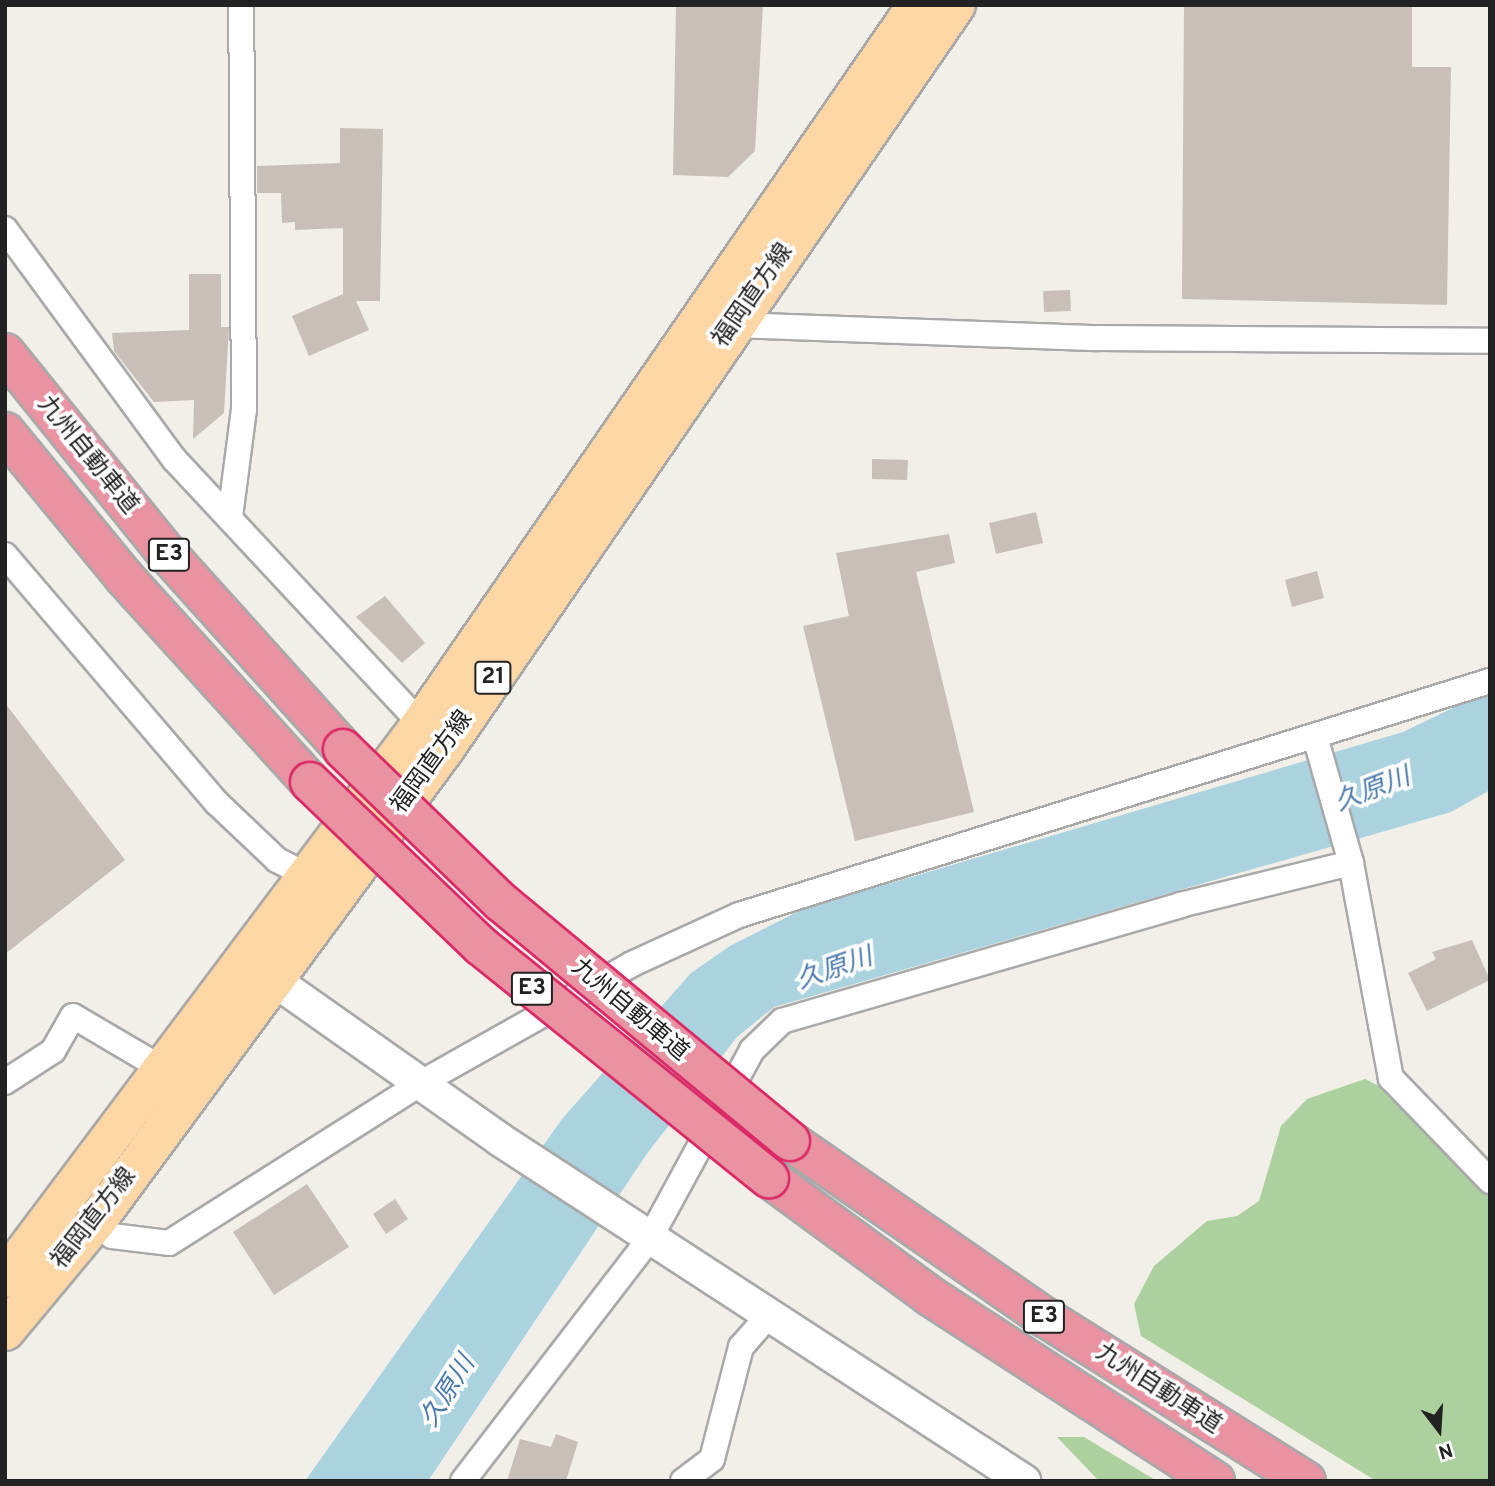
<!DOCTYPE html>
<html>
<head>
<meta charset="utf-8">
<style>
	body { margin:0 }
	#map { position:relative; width:1495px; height:1486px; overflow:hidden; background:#f2efe9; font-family:Overpass,"Noto Sans JP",sans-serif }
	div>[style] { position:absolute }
	.forest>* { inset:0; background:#add19e }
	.water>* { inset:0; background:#aad3df }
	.building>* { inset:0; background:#c7bfb8 }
	.roads { filter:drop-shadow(2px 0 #a9a9a9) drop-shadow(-2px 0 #a9a9a9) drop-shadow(0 2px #a9a9a9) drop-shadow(0 -2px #a9a9a9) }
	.minor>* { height:24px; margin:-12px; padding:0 12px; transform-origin:12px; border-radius:12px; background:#fff }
	.tertiary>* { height:32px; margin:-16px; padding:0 16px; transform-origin:16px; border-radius:16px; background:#fff }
	.primary>* { height:38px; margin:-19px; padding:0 19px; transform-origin:19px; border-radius:19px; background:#fcd6a4 }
	.motorway>* { height:38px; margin:-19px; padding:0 19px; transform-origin:19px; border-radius:19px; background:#e892a2 }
	.bridges { filter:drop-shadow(2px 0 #dc2a67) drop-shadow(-2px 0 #dc2a67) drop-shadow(0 2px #dc2a67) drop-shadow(0 -2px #dc2a67) }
	.motorway-bridge>* { height:38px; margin:-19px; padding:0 19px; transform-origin:19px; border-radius:19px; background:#e892a2 }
	span { translate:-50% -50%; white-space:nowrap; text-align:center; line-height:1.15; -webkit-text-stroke:7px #fff; paint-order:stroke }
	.shield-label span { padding:2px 5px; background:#fff; border:2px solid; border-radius:5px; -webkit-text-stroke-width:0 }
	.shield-label { font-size:23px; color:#222; font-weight:700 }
	.street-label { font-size:24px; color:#222 }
	.water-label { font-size:26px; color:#4a7aab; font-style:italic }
	.frame { position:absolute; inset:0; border:7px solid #222; pointer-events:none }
	.north { position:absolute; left:1404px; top:1395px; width:70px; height:70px; -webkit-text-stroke:5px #fff; paint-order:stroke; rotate:163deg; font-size:19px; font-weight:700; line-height:28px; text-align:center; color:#222 }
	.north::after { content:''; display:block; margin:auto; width:24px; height:32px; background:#222; clip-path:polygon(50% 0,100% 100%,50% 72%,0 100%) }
</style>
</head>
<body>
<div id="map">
	<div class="forest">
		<i style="clip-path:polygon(1365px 1079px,1383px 1088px,1490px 1198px,1490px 1481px,1376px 1481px,1141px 1336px,1134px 1304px,1154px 1266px,1207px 1221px,1237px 1216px,1259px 1201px,1281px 1126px,1307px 1099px)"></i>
		<i style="clip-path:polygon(1057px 1437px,1084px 1437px,1157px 1481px,1099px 1481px)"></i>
	</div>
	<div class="water">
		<i style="clip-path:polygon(1490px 690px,1490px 790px,1451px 812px,774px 1007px,737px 1037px,646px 1155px,428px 1481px,305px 1481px,562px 1119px,691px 973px,730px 946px,803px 909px,1403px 732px)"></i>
	</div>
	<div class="building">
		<i style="clip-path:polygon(676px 5px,763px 5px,755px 151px,728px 177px,673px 175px)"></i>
		<i style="clip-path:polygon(1184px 5px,1412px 5px,1412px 67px,1451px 67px,1447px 305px,1182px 299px)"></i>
		<i style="clip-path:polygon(340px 128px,383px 129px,380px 301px,356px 301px,369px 330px,309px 356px,292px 316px,343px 294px,343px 228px,295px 230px,295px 222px,282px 223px,281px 193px,257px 193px,257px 166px,340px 163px)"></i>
		<i style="clip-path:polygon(189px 274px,221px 274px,221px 327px,229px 327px,224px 413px,193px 439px,194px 400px,154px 402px,114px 351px,112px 333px,189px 330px)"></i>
		<i style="clip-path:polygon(1070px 290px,1071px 311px,1044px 312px,1043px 291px)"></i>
		<i style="clip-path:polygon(872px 459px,908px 460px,907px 480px,872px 479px)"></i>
		<i style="clip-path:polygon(1036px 512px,1043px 543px,996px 554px,989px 523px)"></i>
		<i style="clip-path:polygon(949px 534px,955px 563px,916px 572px,974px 812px,855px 841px,803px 626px,849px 616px,836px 553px)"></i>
		<i style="clip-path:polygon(1317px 571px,1324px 598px,1292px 607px,1285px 580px)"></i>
		<i style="clip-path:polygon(385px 596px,425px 643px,402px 663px,356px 617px)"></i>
		<i style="clip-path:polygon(5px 703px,125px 860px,5px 954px)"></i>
		<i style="clip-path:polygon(1472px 940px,1490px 980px,1427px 1011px,1408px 973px,1436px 959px,1432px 952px)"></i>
		<i style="clip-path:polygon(307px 1184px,349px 1247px,274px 1295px,233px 1232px)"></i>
		<i style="clip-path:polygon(395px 1199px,408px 1219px,386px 1234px,373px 1214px)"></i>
		<i style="clip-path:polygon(556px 1434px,578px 1442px,566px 1481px,507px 1481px,520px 1439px,551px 1447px)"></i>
	</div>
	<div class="roads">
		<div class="minor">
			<i style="left:5px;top:229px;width:285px;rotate:53.7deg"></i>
			<i style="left:174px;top:459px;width:362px;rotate:47deg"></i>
			<i style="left:735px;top:325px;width:363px;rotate:2.1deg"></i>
			<i style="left:1098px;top:338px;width:392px;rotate:0.4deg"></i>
			<i style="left:230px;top:517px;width:109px;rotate:-82.6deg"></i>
			<i style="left:244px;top:409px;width:404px;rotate:-90.4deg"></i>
			<i style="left:5px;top:555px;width:326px;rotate:49.5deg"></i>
			<i style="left:217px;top:803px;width:83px;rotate:43.5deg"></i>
			<i style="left:277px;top:860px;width:36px;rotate:27deg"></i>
			<i style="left:1316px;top:740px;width:128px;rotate:74.1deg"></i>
			<i style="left:1351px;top:863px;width:219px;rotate:79.5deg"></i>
			<i style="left:1391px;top:1078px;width:143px;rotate:46.1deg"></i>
			<i style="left:5px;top:1082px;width:57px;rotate:-32.9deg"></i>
			<i style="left:53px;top:1051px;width:40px;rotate:-60.3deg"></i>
			<i style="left:73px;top:1016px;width:116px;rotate:30.5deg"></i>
			<i style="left:95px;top:1223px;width:21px;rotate:37deg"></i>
			<i style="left:112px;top:1236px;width:57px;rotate:7deg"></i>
			<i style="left:169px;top:1243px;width:299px;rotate:-32.4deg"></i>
			<i style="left:421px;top:1083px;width:242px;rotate:-29.4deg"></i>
			<i style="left:632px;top:964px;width:118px;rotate:-24.6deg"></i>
			<i style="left:739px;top:915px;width:787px;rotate:-17.31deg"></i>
			<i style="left:463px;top:1481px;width:307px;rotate:-52.4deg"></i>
			<i style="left:650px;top:1238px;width:214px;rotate:-61.5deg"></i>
			<i style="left:752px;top:1050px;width:42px;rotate:-44deg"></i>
			<i style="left:782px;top:1021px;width:415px;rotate:-16.2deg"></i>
			<i style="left:1180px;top:905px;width:176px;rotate:-13.8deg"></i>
			<i style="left:683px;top:1481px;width:36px;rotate:-37deg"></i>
			<i style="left:712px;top:1459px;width:116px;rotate:-75.5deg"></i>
			<i style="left:741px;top:1347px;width:41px;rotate:-48.9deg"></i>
		</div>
		<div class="tertiary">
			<i style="left:254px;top:966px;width:300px;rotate:35.2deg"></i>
			<i style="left:499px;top:1139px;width:627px;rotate:33.08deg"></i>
		</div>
		<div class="primary">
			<i style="left:5px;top:1278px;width:693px;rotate:-53.1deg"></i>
			<i style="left:421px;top:724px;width:873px;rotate:-55.4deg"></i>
			<i style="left:5px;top:1331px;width:141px;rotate:-50.2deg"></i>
			<i style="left:95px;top:1223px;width:588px;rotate:-53.58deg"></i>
			<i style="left:444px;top:750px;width:904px;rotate:-55.5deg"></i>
		</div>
		<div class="motorway">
			<i style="left:5px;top:353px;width:253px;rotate:51.1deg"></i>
			<i style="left:164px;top:550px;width:268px;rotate:48deg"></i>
			<i style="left:5px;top:432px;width:188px;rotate:50.6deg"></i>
			<i style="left:124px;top:577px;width:277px;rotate:47.8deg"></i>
			<i style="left:790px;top:1141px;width:311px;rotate:34.7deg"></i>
			<i style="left:1046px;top:1318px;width:307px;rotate:32.1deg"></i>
			<i style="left:769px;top:1178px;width:200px;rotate:36.2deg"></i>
			<i style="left:930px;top:1296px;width:340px;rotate:33deg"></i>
		</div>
	</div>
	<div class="bridges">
		<div class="motorway-bridge">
			<i style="left:343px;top:749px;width:220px;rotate:44.1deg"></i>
			<i style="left:501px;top:902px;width:375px;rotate:39.6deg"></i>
			<i style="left:310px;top:782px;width:237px;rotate:43.8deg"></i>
			<i style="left:481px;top:946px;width:370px;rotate:38.9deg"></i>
		</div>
	</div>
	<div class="shield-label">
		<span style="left:169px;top:555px">E3</span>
		<span style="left:493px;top:678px">21</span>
		<span style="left:532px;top:989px">E3</span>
		<span style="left:1044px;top:1317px">E3</span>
	</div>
	<div class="street-label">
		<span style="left:754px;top:296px;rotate:-55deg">福岡直方線</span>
		<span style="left:87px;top:456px;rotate:51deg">九州自動車道</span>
		<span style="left:433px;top:763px;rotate:-54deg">福岡直方線</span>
		<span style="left:629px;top:1011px;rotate:40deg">九州自動車道</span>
		<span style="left:95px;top:1219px;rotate:-52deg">福岡直方線</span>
		<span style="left:1158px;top:1390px;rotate:33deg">九州自動車道</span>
	</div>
	<div class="water-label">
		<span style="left:1373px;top:791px;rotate:-21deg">久原川</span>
		<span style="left:835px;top:970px;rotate:-19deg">久原川</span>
		<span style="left:449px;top:1392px;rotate:-58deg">久原川</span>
	</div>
	<div class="frame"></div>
	<div class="north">N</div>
</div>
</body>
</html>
